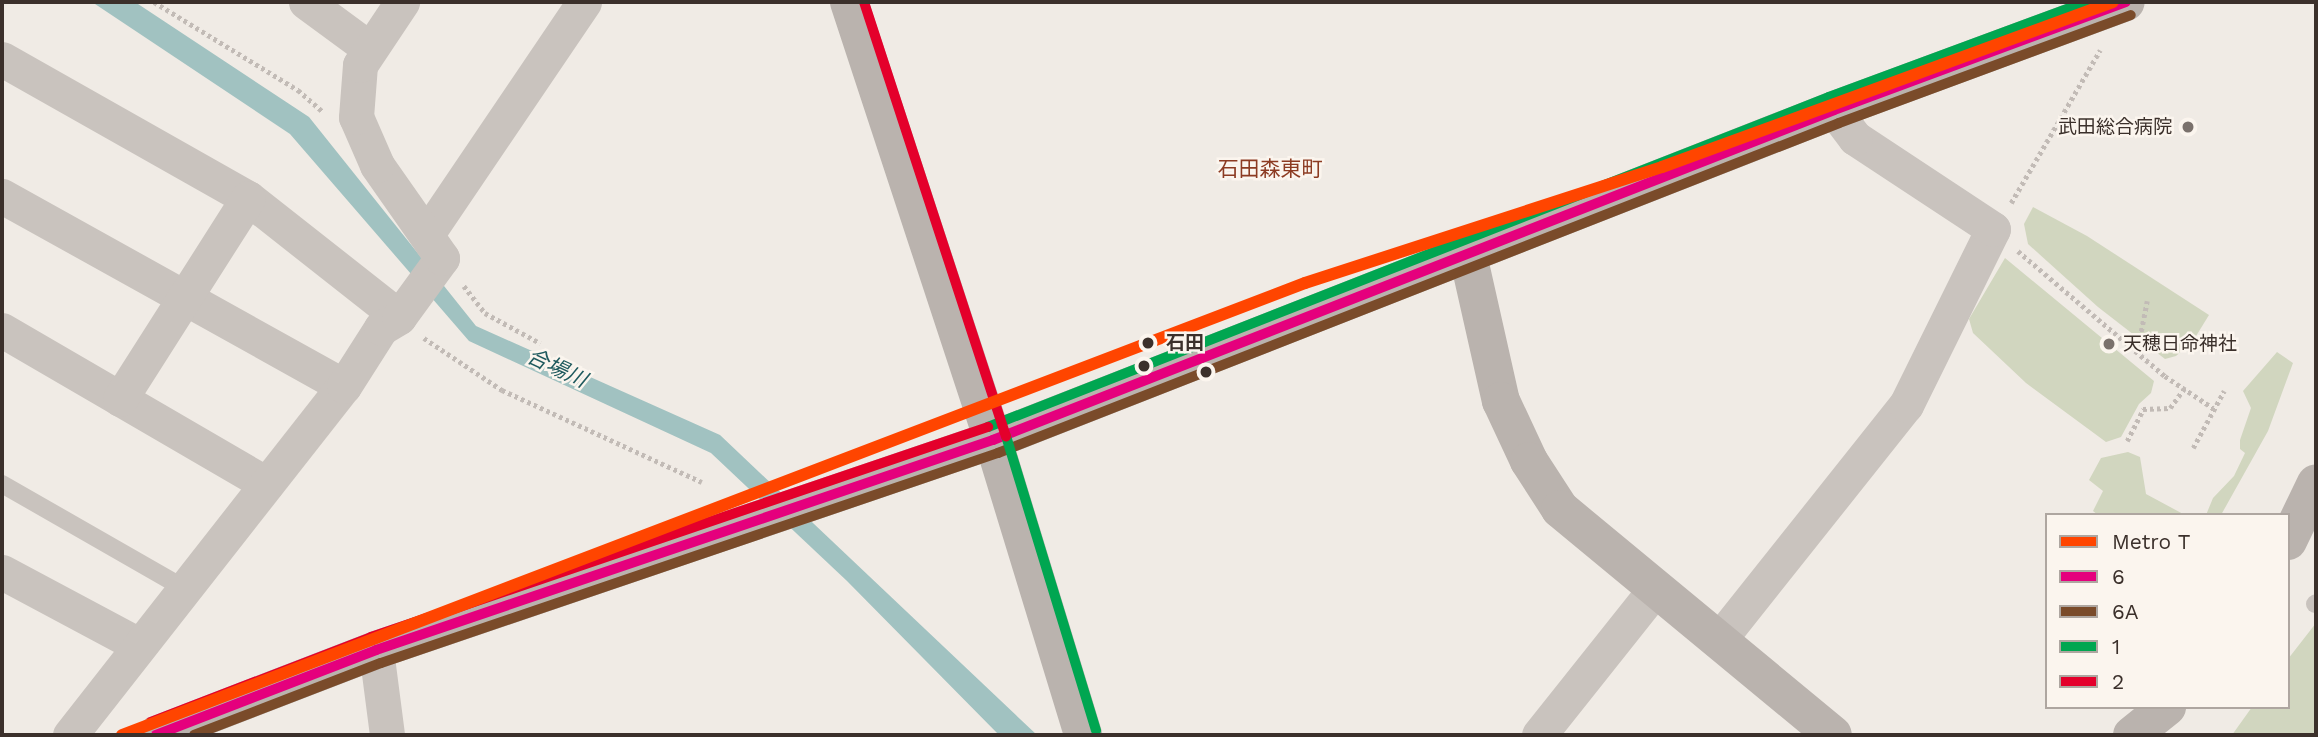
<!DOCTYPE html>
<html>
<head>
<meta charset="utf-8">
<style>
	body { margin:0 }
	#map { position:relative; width:2318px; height:737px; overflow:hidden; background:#f0ebe5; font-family:"Work Sans","Noto Sans JP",sans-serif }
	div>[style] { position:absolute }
	.green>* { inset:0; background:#d1d6bf }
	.water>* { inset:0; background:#a1c2c1 }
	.path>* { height:4.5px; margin-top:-2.25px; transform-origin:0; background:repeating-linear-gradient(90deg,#c2bbb6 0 3.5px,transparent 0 7px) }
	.lane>* { height:18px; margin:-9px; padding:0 9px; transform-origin:9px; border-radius:9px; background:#c9c3be }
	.street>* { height:35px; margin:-17.5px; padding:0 17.5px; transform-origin:17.5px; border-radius:17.5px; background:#c9c3be }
	.secondary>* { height:38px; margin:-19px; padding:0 19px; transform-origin:19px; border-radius:19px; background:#bab3ae }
	.bus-1>* { height:10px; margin:-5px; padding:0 5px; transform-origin:5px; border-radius:5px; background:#e5007d }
	.bus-2>* { height:10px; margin:-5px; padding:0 5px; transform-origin:5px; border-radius:5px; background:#7a4b2a }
	.bus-3>* { height:10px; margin:-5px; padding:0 5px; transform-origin:5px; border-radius:5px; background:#00a651 }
	.bus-4>* { height:10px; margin:-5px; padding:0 5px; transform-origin:5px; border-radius:5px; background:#e4002b }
	.metro-1>* { height:12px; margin:-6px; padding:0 6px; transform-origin:6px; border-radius:6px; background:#ff4500 }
	.dots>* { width:19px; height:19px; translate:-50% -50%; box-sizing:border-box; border:4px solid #fbf5ee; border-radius:50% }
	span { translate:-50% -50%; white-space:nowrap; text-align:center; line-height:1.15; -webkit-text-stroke:5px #fbf5ee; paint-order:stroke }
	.poi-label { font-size:19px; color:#3b302b }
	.right { translate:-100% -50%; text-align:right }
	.left { translate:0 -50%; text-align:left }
	.stop-label { font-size:19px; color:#3b302b; font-weight:700 }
	.neighbourhood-label { font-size:21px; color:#8c3b22 }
	.water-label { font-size:21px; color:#1f5a5e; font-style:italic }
	.frame { position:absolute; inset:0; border:4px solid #3b302b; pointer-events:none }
	.legend { position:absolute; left:2045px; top:513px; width:245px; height:196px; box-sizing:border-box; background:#fbf5ee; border:2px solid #aea6a0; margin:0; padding:9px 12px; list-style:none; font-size:21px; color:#3b302b }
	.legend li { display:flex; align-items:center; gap:14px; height:35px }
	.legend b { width:35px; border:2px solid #aea6a0 }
</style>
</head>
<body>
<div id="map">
	<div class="green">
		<i style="clip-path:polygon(2033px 207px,2087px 236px,2209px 315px,2193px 341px,2176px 356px,2165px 359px,2098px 307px,2028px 244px,2024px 224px)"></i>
		<i style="clip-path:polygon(2005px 258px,2154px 381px,2151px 393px,2139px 404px,2121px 437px,2106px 442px,2026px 383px,1973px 333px,1969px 319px)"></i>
		<i style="clip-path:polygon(2277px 352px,2293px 363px,2268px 431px,2221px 515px,2206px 515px,2213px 498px,2234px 476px,2245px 453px,2240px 449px,2240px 440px,2251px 408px,2243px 391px)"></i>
		<i style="clip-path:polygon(2128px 452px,2140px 457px,2146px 494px,2185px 515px,2098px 515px,2093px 511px,2103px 491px,2089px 480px,2101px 458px)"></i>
		<i style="clip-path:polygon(2316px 623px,2316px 735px,2232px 735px,2252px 707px,2288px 707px,2288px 659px)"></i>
	</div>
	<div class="water">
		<i style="clip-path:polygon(92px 2px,135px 2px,309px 117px,476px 326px,720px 435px,1037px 735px,999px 735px,847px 581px,711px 453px,469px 341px,290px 134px)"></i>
	</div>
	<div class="path">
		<i style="left:154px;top:2px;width:169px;rotate:31.4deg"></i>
		<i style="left:298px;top:90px;width:33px;rotate:41deg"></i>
		<i style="left:2011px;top:203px;width:177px;rotate:-59.8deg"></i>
		<i style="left:2018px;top:251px;width:193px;rotate:40.4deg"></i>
		<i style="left:2165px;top:376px;width:58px;rotate:33.7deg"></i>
		<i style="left:464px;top:286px;width:34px;rotate:52deg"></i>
		<i style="left:485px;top:313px;width:63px;rotate:28.6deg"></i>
		<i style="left:424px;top:338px;width:94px;rotate:33.7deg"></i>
		<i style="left:502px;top:390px;width:220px;rotate:24.7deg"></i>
		<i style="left:2137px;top:352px;width:52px;rotate:-78.9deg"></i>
		<i style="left:2127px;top:441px;width:36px;rotate:-63deg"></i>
		<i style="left:2143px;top:409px;width:27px;rotate:-2deg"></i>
		<i style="left:2170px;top:408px;width:24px;rotate:-54deg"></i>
		<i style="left:2193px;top:448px;width:65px;rotate:-61.5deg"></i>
	</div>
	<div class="lane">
		<i style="left:2px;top:484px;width:211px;rotate:29.8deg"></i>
		<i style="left:2315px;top:604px;width:1px;rotate:-45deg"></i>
	</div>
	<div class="street">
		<i style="left:306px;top:2px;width:79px;rotate:36.3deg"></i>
		<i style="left:2px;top:59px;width:283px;rotate:29.5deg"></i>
		<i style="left:248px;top:198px;width:192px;rotate:38.2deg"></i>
		<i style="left:2px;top:196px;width:391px;rotate:29.1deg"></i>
		<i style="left:427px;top:234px;width:280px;rotate:-55.9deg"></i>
		<i style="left:2px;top:330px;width:306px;rotate:30.2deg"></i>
		<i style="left:120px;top:399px;width:238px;rotate:-57.5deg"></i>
		<i style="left:2px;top:572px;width:155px;rotate:28.1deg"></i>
		<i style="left:1718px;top:641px;width:302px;rotate:-51.5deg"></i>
		<i style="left:1906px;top:405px;width:196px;rotate:-63.7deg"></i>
		<i style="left:1993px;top:229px;width:165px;rotate:-146.6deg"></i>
		<i style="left:1855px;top:138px;width:35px;rotate:-127deg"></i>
		<i style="left:376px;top:650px;width:86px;rotate:82.6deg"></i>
		<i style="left:70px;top:735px;width:444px;rotate:-51.9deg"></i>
		<i style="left:344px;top:386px;width:69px;rotate:-57.5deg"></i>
		<i style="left:381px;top:328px;width:21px;rotate:-31deg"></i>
		<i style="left:399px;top:317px;width:73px;rotate:-53.9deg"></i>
		<i style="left:442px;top:258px;width:113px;rotate:-125deg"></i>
		<i style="left:377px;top:165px;width:52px;rotate:-113.6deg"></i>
		<i style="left:356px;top:117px;width:52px;rotate:-85.6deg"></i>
		<i style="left:360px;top:65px;width:76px;rotate:-56.3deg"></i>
		<i style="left:1539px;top:735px;width:188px;rotate:-51.5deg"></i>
	</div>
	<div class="secondary">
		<i style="left:849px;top:2px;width:461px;rotate:71.8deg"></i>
		<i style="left:993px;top:440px;width:308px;rotate:73deg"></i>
		<i style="left:1468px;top:255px;width:150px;rotate:77.3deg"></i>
		<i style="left:1501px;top:401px;width:66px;rotate:65deg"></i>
		<i style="left:1529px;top:461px;width:57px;rotate:57.1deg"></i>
		<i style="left:1560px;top:509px;width:354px;rotate:39.6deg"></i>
		<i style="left:2288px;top:541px;width:64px;rotate:-64.2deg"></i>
		<i style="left:156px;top:735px;width:236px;rotate:-21.1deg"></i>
		<i style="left:376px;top:650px;width:652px;rotate:-18.8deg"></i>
		<i style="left:993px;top:440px;width:903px;rotate:-21.42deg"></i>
		<i style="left:1834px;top:110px;width:311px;rotate:-20.3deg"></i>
		<i style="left:2132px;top:735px;width:45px;rotate:-38.7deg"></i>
	</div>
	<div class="bus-1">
		<i style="left:156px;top:735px;width:236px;rotate:-21.1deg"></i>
		<i style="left:376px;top:650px;width:652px;rotate:-18.8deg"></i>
		<i style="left:993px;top:440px;width:903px;rotate:-21.42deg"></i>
		<i style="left:1834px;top:110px;width:311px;rotate:-20.3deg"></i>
	</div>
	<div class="bus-2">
		<i style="left:194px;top:735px;width:200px;rotate:-21.1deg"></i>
		<i style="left:381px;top:663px;width:652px;rotate:-18.8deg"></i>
		<i style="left:998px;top:453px;width:903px;rotate:-21.42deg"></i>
		<i style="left:1839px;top:123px;width:311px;rotate:-20.3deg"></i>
	</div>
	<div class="bus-3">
		<i style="left:988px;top:427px;width:903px;rotate:-21.42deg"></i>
		<i style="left:1829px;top:97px;width:274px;rotate:-20.3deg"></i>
		<i style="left:1006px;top:436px;width:308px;rotate:73deg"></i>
	</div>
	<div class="bus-4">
		<i style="left:864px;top:2px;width:457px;rotate:71.9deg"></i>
		<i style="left:151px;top:722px;width:236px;rotate:-21.1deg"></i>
		<i style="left:371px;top:637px;width:652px;rotate:-18.8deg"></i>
	</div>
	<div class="metro-1">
		<i style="left:122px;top:735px;width:1266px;rotate:-20.91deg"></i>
		<i style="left:1305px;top:283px;width:375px;rotate:-18deg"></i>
		<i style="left:1662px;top:167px;width:480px;rotate:-20.1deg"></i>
	</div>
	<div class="dots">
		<i style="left:2188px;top:127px;background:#7a716c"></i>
		<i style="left:1148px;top:343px;background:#3b302b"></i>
		<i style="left:2109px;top:344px;background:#7a716c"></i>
		<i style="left:1144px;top:366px;background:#3b302b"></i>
		<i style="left:1206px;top:372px;background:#3b302b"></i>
	</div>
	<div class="poi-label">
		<span class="right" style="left:2172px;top:127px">武田総合病院</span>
		<span class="left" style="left:2123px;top:344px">天穂日命神社</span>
	</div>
	<div class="stop-label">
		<span class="left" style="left:1166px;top:343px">石田</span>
	</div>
	<div class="neighbourhood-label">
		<span style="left:1270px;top:169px">石田森東町</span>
	</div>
	<div class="water-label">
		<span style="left:557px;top:368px;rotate:25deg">合場川</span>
	</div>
	<div class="frame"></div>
	<ul class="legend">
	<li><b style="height:9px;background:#ff4500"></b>Metro T</li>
	<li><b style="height:9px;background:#e5007d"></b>6</li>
	<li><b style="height:9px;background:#7a4b2a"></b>6A</li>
	<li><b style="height:9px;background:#00a651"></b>1</li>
	<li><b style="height:9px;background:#e4002b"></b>2</li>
	</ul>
</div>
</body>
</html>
